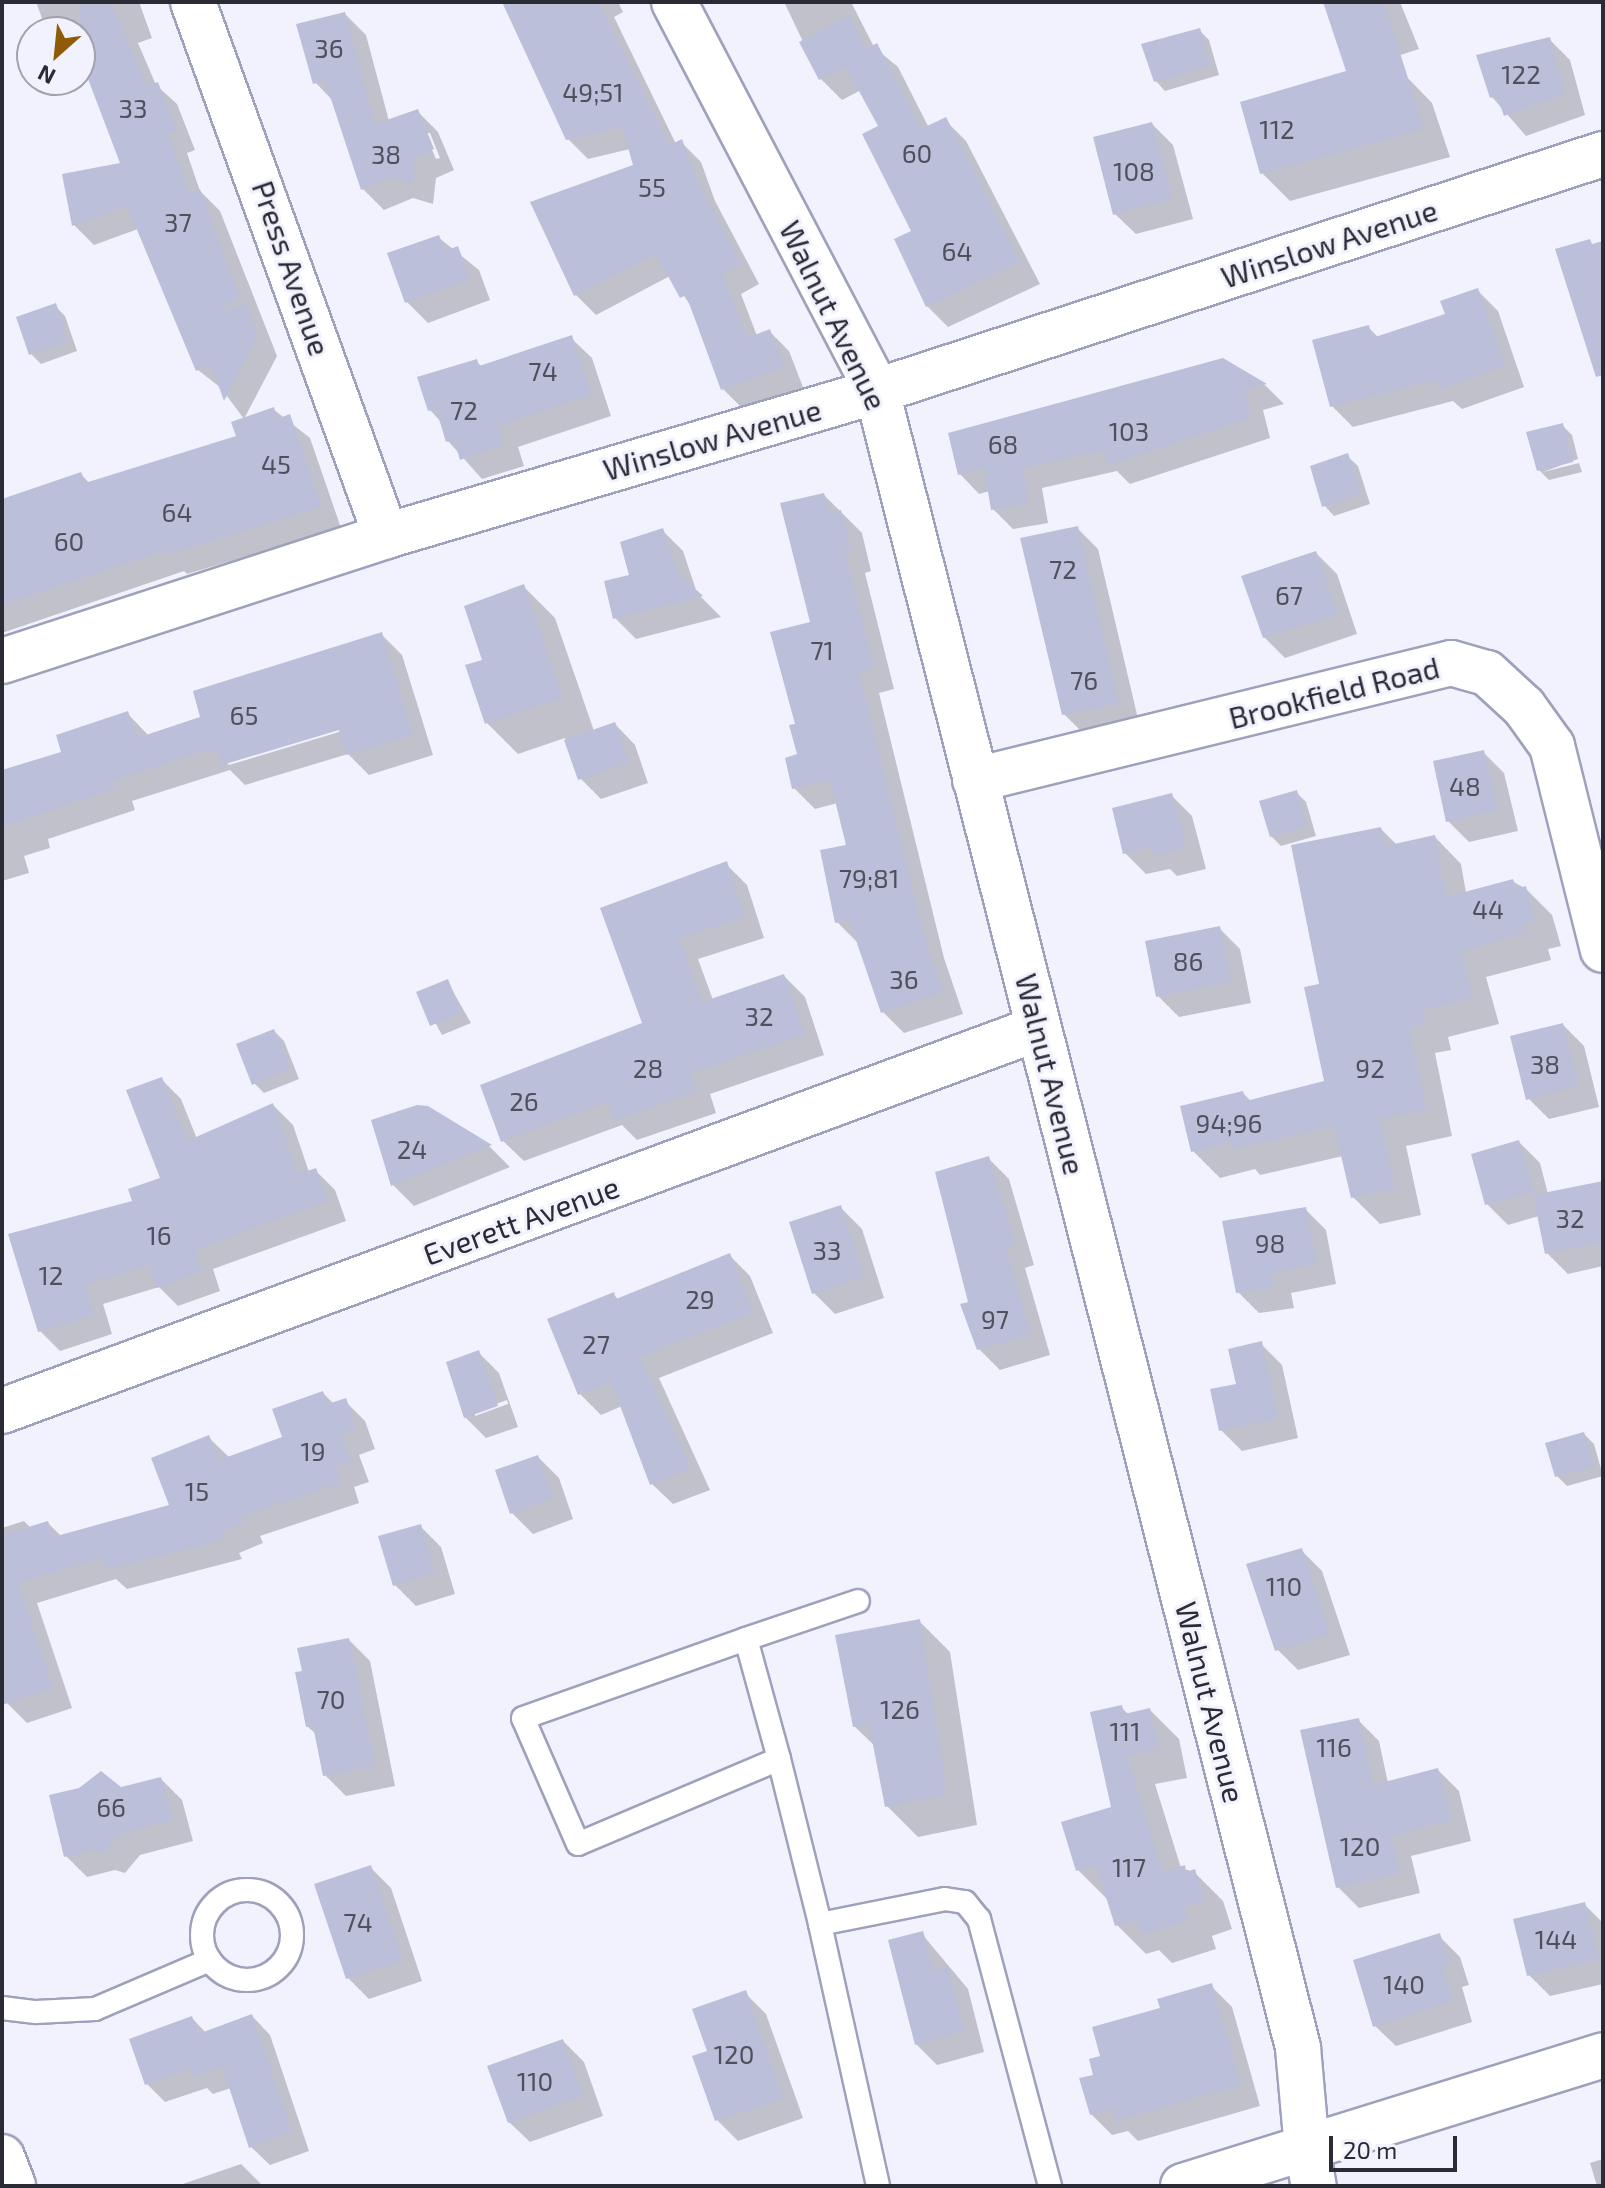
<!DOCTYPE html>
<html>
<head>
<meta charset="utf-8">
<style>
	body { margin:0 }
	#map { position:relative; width:1605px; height:2188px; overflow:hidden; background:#f1f2fd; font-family:"Exo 2",sans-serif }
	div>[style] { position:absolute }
	.shadow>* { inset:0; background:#0003 }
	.building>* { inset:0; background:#bcbfd9 }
	.roads { filter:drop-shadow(2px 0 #9ea1bb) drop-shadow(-2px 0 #9ea1bb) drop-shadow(0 2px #9ea1bb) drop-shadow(0 -2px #9ea1bb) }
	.service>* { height:22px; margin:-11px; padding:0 11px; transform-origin:11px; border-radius:11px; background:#fff }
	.service>.ring { margin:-11px; padding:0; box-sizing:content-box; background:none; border:22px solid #fff; border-radius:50% }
	.minor>* { height:44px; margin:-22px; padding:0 22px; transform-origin:22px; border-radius:22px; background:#fff }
	.tertiary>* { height:44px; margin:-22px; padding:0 22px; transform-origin:22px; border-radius:22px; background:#fff }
	.secondary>* { height:44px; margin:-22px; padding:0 22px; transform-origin:22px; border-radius:22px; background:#fff }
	span { translate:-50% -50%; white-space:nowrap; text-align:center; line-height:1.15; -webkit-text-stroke:6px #f1f2fd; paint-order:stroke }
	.number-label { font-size:26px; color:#4e505e }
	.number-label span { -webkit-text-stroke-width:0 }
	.street-label { font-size:30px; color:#2a2b35 }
	.frame { position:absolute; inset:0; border:4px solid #2a2b35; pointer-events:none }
	.north { position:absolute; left:16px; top:16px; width:80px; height:80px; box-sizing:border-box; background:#f1f2fd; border:2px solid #a1a2ad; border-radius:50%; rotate:207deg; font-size:22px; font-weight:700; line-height:32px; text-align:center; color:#2a2b35 }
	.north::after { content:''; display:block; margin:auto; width:28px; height:36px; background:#8e5b09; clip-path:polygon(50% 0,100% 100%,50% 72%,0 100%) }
	.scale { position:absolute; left:1329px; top:2136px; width:128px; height:36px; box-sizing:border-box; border:4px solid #2a2b35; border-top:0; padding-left:10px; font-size:24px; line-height:28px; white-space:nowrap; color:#2a2b35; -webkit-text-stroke:6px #f1f2fd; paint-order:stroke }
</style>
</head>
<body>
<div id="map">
	<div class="shadow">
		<i style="clip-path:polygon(36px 2px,139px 2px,152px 38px,138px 43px,156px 85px,177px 104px,195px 150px,187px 153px,200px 191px,220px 211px,277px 356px,244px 419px,221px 388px,198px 370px,138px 229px,94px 245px,74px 225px,123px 164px,84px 63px,80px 64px,80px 32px,47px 32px)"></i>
		<i style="clip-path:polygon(504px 2px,618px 2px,623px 12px,614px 17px,676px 144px,681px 142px,701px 162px,715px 201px,759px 284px,741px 294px,757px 336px,769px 331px,789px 351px,803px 387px,743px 409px,723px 389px,693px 309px,670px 276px,596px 315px,576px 295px,533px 203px,636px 166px,630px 149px,588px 159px,568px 139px)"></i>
		<i style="clip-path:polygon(784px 2px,851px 2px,874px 47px,898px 67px,929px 128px,945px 120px,966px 141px,1040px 284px,948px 327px,927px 306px,914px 232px,881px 126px,861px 90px,842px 100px,821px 79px)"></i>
		<i style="clip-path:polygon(1325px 2px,1400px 2px,1419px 49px,1367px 66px)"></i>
		<i style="clip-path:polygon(evenodd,345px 14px,366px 35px,389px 121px,417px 111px,438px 132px,454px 170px,436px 178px,433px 204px,413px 198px,384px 210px,363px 189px,334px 102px,315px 82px,345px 14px,425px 133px,430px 133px,440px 158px,436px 159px,425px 133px)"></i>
		<i style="clip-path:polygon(1199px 30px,1209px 40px,1219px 75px,1165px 91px,1155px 80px)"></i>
		<i style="clip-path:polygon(1549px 39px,1570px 60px,1585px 115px,1526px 136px,1492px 97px)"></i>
		<i style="clip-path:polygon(1404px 74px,1432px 103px,1450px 157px,1290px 201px,1262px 173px)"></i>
		<i style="clip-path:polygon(1152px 124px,1173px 145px,1193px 219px,1136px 234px,1115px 214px)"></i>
		<i style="clip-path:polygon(438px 237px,479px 270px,490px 300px,428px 323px,407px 302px)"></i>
		<i style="clip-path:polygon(1477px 290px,1498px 311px,1524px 387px,1462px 409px,1453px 401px,1353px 427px,1332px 406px,1368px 327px,1379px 338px,1447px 315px)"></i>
		<i style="clip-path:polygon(55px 306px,65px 316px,77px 351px,41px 364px,31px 354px)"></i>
		<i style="clip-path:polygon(571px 338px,592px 358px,611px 416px,518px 447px,524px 466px,482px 479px,448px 441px,442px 423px,430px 410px,476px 361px,482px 367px)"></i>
		<i style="clip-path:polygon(1222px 360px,1266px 386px,1284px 404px,1263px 410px,1270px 438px,1130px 484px,1117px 471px,1042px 488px,1048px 523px,1013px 529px,993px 509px,990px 491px,979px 494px,960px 474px)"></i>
		<i style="clip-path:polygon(273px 409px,310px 438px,341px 528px,187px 574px,184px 571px,2px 633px,2px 528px,81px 474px,90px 484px,238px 437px)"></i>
		<i style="clip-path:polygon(1562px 425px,1572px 435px,1578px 459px,1543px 472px,1579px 463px,1582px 472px,1549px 480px,1539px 470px)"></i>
		<i style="clip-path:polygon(1347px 456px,1358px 466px,1370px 504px,1334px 516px,1324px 505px)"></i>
		<i style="clip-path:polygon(824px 495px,862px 533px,871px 571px,865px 573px,894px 689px,879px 693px,944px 958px,963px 1014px,904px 1033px,883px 1012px,858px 943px,837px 922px,848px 846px,838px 803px,815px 809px,794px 788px)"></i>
		<i style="clip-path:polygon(1077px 528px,1098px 549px,1139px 723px,1085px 735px,1064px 714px)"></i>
		<i style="clip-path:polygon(662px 530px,683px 551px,697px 593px,721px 617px,636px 639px,615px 618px,631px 576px)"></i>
		<i style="clip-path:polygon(1316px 553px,1337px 574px,1357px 634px,1285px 658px,1264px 637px)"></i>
		<i style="clip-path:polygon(524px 587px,555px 618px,594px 731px,615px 724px,635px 745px,648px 783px,601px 799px,580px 778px,565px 738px,518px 754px,487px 723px,485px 661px)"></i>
		<i style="clip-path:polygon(evenodd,381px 634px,402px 655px,433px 755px,369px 775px,348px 754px,245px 785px,230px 770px,132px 801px,135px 810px,48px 839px,50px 848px,24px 856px,29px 873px,2px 881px,2px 772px,64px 753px,127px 713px,149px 736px,203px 718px,381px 634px,348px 725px,349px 729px,229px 765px,226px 762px,348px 725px)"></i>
		<i style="clip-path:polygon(1483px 752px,1504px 773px,1518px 831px,1469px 842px,1448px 821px)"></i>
		<i style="clip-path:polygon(1296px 792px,1306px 802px,1316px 836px,1281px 846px,1271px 836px)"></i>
		<i style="clip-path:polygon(1171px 795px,1192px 816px,1206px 869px,1177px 876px,1170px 869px,1146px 874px,1125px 853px)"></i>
		<i style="clip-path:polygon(1381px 829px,1397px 845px,1435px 837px,1461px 864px,1466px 893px,1512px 881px,1526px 889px,1552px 915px,1561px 946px,1548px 949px,1551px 960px,1486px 977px,1499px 1024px,1448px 1037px,1451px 1050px,1435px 1053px,1452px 1136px,1406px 1146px,1421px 1215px,1380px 1224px,1353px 1197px,1343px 1156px,1260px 1175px,1255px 1169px,1220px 1178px,1193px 1151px,1243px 1093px,1251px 1101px,1326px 1082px,1322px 986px)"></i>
		<i style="clip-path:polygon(726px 864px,747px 885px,764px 938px,698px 959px,713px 1000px,784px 976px,805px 997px,824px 1055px,710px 1094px,716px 1113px,637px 1140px,622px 1125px,524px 1161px,503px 1141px,644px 1024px,602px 909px)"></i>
		<i style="clip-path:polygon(1219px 928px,1240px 949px,1251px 1003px,1179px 1017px,1158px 996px)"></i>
		<i style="clip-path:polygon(447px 981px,471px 1023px,442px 1035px,419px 993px)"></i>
		<i style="clip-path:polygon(1563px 1025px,1584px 1046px,1599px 1107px,1549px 1119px,1528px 1098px)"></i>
		<i style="clip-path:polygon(274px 1031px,284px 1041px,299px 1079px,264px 1093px,254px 1083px)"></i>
		<i style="clip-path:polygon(161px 1079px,181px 1099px,197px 1139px,273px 1105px,293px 1125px,309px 1172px,315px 1170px,335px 1190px,346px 1221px,213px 1269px,220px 1291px,178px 1306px,159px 1287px,103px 1304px,112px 1334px,60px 1351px,40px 1331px,135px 1202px,162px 1179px)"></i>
		<i style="clip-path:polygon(427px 1108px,490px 1147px,510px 1167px,414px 1206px,393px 1185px,373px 1121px)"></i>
		<i style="clip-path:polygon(1519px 1142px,1540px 1163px,1548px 1194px,1603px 1183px,1603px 1266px,1568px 1274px,1547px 1253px,1539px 1216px,1508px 1225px,1487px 1204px)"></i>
		<i style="clip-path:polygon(988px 1158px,1009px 1179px,1034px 1265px,1025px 1268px,1050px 1355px,1000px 1370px,979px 1349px,970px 1303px)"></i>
		<i style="clip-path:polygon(841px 1208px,862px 1229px,884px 1298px,835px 1314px,814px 1293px)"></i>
		<i style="clip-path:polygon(1305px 1209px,1326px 1230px,1336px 1284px,1291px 1293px,1294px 1308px,1259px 1313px,1238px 1292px)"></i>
		<i style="clip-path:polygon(729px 1255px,750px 1276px,773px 1333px,659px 1378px,710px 1490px,673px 1504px,652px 1484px,622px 1406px,601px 1415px,580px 1394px,613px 1294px,619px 1300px)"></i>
		<i style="clip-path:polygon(1261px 1344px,1282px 1365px,1298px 1438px,1242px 1451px,1221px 1430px)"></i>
		<i style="clip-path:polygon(evenodd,478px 1352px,499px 1373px,518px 1427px,486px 1438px,465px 1417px,478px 1352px,507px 1400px,508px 1404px,475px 1416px,475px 1412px,507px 1400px)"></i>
		<i style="clip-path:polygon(323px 1393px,334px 1404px,345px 1401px,365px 1421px,375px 1449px,359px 1455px,369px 1482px,354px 1487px,359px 1503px,260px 1536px,263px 1543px,239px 1553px,242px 1559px,127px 1589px,116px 1579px,37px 1603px,72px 1708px,27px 1723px,7px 1703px,2px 1686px,2px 1528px,24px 1521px,31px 1528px,48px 1523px,62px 1537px,172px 1507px,208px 1437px,230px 1458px,285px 1438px)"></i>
		<i style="clip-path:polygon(1584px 1434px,1594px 1444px,1603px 1476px,1567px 1486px,1557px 1476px)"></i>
		<i style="clip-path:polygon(538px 1457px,559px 1478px,573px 1519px,533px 1534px,512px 1513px)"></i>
		<i style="clip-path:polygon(420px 1526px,441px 1547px,455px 1594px,416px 1606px,395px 1585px)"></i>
		<i style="clip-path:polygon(1301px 1550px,1322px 1571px,1350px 1655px,1298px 1670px,1277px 1649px)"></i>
		<i style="clip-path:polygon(919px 1621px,950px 1652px,977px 1825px,918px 1837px,887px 1806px,876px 1747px,854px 1726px)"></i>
		<i style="clip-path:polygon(349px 1640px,370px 1661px,395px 1786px,346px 1796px,325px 1775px,318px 1736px,307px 1726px,304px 1672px)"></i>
		<i style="clip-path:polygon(1121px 1707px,1129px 1715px,1150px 1710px,1179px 1739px,1187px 1778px,1155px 1784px,1181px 1868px,1194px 1872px,1223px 1901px,1232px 1929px,1212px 1936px,1216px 1949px,1172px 1963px,1159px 1950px,1146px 1954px,1117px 1925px,1107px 1899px,1078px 1870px,1113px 1808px)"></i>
		<i style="clip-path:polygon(1358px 1720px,1379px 1741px,1388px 1783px,1438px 1770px,1459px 1791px,1471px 1841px,1411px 1856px,1420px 1893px,1359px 1908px,1338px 1887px)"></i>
		<i style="clip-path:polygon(161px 1779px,182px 1800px,193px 1841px,140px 1855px,125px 1873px,115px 1870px,87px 1877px,66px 1856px,121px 1789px)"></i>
		<i style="clip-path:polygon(370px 1867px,391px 1888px,422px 1981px,369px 1999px,348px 1978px)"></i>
		<i style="clip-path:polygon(1584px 1904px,1603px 1923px,1603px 1984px,1550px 1996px,1529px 1975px)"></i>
		<i style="clip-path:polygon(922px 1934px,968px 1989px,984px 2052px,937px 2065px,916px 2044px)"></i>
		<i style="clip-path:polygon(1439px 1936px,1460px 1957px,1469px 1985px,1462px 1987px,1472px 2022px,1396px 2046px,1375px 2026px)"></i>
		<i style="clip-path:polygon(1211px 1986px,1232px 2007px,1260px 2106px,1138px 2141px,1128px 2131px,1112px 2135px,1091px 2114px,1103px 2057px,1162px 2010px)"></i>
		<i style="clip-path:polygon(745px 1993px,766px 2014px,803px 2118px,738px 2141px,717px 2120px,709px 2053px)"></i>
		<i style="clip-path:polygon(252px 2016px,270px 2035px,309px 2151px,270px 2165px,251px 2147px,231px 2088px,213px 2094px,207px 2088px,165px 2102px,147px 2084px,192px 2018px,206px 2033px)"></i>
		<i style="clip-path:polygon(563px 2041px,584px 2062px,603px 2116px,530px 2142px,509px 2122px)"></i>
		<i style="clip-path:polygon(1603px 2159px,1603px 2186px,1597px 2186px,1590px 2163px)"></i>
		<i style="clip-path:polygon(241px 2164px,263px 2186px,177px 2186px)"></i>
	</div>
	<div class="building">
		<i style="clip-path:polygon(80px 2px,111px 2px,147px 86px,158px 82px,176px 130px,168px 133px,189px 194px,200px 189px,239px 296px,223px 308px,224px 311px,246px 304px,258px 335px,224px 401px,211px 365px,196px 371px,127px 206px,72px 226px,62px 174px,120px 163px,80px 58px)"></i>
		<i style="clip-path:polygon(502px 2px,598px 2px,665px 137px,670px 145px,682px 139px,696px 179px,741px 264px,723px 274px,747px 338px,770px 329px,784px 367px,721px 390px,686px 295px,680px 298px,656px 254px,574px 296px,530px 202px,633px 165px,622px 127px,566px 140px)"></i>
		<i style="clip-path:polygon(1323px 2px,1384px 2px,1424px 129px,1260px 174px,1240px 102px,1346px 71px)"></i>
		<i style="clip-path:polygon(345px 12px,375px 124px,418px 109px,434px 149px,416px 157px,412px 184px,391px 178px,361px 190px,325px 81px,313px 84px,296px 24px)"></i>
		<i style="clip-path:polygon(849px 15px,866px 49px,877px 43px,921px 129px,946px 117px,1020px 262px,926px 307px,894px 239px,911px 231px,862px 134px,878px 126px,846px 67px,819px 80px,799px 42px)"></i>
		<i style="clip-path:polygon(1200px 28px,1210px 66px,1154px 82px,1141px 44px)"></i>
		<i style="clip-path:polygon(1550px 37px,1565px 94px,1504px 116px,1497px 96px,1490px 98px,1476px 55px)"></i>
		<i style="clip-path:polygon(1152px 122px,1173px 198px,1113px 215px,1093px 137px)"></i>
		<i style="clip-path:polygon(439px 235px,445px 251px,458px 246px,470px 279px,405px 303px,387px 253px)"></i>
		<i style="clip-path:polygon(1590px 239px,1592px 244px,1603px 241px,1603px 375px,1596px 377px,1555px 249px)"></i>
		<i style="clip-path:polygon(1478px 288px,1505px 366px,1439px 389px,1436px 380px,1330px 407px,1312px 340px,1369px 325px,1372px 338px,1445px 314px,1440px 301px)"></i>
		<i style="clip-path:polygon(56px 303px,68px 341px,29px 355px,16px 317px)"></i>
		<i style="clip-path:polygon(572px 335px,591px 395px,498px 426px,504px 445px,460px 460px,454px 440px,446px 442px,436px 409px,428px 411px,417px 377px,477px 359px,479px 366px)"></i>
		<i style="clip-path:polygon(1223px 358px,1267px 384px,1245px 390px,1251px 418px,1108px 465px,1104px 450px,1023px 468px,1029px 503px,991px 510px,984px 468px,958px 475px,948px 433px)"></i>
		<i style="clip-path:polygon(274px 407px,277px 419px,290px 414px,322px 507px,165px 555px,163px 551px,2px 605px,2px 499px,81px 472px,85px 483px,236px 436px,231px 422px)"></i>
		<i style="clip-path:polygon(1563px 423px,1573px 462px,1537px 471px,1526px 432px)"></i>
		<i style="clip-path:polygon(1348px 453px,1361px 494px,1322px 507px,1310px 466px)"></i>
		<i style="clip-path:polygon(824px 493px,830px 513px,841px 510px,851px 550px,845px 552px,874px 668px,859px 672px,924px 936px,943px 993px,881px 1013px,849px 920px,835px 923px,820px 850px,846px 845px,830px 780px,792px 789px,785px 758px,797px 754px,789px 725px,795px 724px,770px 632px,810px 622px,780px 503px)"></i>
		<i style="clip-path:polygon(1078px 526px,1119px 703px,1062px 715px,1020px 538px)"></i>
		<i style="clip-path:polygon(663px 528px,678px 573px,703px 596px,613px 619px,604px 581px,629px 575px,620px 542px)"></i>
		<i style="clip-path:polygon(1316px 551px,1338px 614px,1263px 638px,1241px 576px)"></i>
		<i style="clip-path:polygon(524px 584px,563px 698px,485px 724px,465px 665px,482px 660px,464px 606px)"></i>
		<i style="clip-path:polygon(382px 632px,413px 735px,346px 755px,339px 730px,222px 765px,219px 752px,211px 754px,210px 749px,112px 781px,115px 789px,2px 827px,2px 770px,61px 752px,56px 735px,128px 711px,137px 738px,200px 717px,193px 691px)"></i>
		<i style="clip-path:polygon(615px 722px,629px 762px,578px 780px,564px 740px)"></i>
		<i style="clip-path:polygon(1484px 750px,1498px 810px,1446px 822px,1433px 761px)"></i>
		<i style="clip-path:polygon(1297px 790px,1307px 826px,1270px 837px,1259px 801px)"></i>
		<i style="clip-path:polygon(1172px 793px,1186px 848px,1154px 856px,1152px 847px,1123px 854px,1112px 808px)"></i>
		<i style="clip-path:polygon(1381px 827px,1385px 846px,1435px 835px,1446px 897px,1513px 879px,1516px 889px,1526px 886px,1535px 920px,1523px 923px,1526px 933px,1461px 951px,1473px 998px,1423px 1010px,1425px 1024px,1409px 1026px,1427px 1110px,1380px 1119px,1395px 1189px,1351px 1198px,1334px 1126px,1232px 1149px,1231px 1142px,1191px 1152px,1180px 1106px,1243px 1091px,1246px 1101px,1324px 1081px,1304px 987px,1319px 984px,1291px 845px)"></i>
		<i style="clip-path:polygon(727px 861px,744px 917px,679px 938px,702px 1002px,784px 974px,805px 1034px,690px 1073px,696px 1092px,614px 1120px,608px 1102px,501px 1142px,480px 1085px,642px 1023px,600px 908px)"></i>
		<i style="clip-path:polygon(1220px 926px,1231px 982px,1156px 997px,1145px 941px)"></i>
		<i style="clip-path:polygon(448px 979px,462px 1013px,430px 1026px,416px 992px)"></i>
		<i style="clip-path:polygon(1563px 1023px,1579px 1086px,1526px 1100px,1510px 1036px)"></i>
		<i style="clip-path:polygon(274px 1029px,291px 1069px,252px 1085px,236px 1044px)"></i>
		<i style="clip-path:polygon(162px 1077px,187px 1141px,273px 1103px,298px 1174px,316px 1168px,328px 1201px,194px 1250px,202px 1271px,157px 1288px,149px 1265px,85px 1285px,94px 1315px,38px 1332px,8px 1234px,132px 1201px,128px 1189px,160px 1178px,126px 1090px)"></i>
		<i style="clip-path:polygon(417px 1105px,428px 1106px,492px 1145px,391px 1186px,371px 1120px)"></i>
		<i style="clip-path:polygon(1519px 1140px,1534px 1192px,1485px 1205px,1471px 1154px)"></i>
		<i style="clip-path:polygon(989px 1156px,1015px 1244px,1006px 1247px,1031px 1334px,977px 1350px,960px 1304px,968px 1302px,935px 1172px)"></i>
		<i style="clip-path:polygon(1603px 1181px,1603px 1242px,1545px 1254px,1533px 1195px)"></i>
		<i style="clip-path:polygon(841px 1205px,864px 1277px,812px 1294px,789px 1222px)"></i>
		<i style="clip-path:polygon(1306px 1207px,1317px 1264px,1271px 1273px,1274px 1288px,1236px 1293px,1222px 1221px)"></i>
		<i style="clip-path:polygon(730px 1253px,753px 1312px,640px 1357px,691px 1469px,650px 1485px,611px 1382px,578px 1395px,547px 1319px,614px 1292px,616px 1299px)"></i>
		<i style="clip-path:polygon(1262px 1341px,1278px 1418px,1219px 1431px,1210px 1389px,1236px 1384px,1228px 1349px)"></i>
		<i style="clip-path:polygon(479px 1350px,498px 1406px,464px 1418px,446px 1362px)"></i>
		<i style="clip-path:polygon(323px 1391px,328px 1404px,346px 1398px,357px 1429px,341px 1435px,351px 1462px,336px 1467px,340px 1483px,241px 1516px,244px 1523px,220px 1533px,223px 1540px,105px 1570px,101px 1558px,18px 1583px,53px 1688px,2px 1705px,2px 1535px,48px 1521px,53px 1537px,169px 1505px,151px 1458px,209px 1435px,219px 1460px,282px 1437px,272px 1409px)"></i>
		<i style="clip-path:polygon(1584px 1432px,1595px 1466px,1555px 1477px,1545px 1443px)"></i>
		<i style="clip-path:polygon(538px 1455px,553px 1498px,510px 1514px,495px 1470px)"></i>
		<i style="clip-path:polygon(421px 1524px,435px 1573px,393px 1586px,378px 1536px)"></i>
		<i style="clip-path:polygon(1302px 1548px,1330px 1634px,1275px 1651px,1246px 1564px)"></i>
		<i style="clip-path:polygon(920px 1619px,947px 1794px,885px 1807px,869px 1724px,853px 1727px,835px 1635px)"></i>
		<i style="clip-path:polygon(349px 1638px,375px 1766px,323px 1776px,313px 1726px,306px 1727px,295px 1672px,302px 1671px,297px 1648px)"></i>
		<i style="clip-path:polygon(1122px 1705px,1124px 1714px,1150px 1708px,1159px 1749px,1127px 1756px,1163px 1872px,1185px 1865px,1186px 1872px,1195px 1869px,1204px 1901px,1184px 1907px,1188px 1920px,1141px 1935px,1137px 1920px,1115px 1926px,1096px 1865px,1076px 1871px,1061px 1822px,1111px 1807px,1090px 1712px)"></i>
		<i style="clip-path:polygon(1359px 1718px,1373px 1785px,1438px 1768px,1452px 1820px,1391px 1836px,1400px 1873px,1336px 1888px,1300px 1730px)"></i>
		<i style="clip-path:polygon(101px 1771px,121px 1787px,161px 1777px,173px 1820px,119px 1834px,104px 1853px,93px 1850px,64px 1857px,49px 1795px,79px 1788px)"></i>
		<i style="clip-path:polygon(371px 1865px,403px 1960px,346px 1979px,314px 1884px)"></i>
		<i style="clip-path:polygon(1585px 1902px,1599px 1959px,1527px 1976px,1513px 1919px)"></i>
		<i style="clip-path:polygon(923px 1931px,934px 1970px,948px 1966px,964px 2032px,915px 2045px,888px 1940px)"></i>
		<i style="clip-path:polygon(1440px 1933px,1449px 1964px,1442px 1966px,1453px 2001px,1373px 2027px,1353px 1960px)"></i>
		<i style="clip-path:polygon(1212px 1983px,1241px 2085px,1115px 2121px,1112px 2109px,1090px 2115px,1079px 2078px,1093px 2075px,1089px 2059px,1100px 2056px,1092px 2027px,1160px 2008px,1157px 1999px)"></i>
		<i style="clip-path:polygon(746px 1990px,783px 2098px,715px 2121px,692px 2056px,707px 2051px,692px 2009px)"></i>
		<i style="clip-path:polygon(252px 2014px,292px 2132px,249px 2148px,222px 2066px,193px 2077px,190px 2069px,145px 2085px,129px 2039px,192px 2016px,198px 2034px)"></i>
		<i style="clip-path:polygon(563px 2039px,583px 2096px,508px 2123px,487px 2066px)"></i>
	</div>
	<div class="roads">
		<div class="service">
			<i style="left:746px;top:1639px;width:118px;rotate:-18.7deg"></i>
			<i style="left:779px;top:1759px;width:218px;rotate:157.1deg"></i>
			<i style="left:578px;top:1844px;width:137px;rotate:-113.6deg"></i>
			<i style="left:523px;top:1718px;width:237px;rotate:-19.5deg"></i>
			<i style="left:746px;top:1639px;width:124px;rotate:74.6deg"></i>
			<i style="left:779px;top:1759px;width:170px;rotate:76deg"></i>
			<i style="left:820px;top:1924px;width:268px;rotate:77.5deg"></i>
			<i class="ring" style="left:202px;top:1890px;width:68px;height:68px"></i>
			<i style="left:820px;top:1924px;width:127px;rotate:-11.3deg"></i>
			<i style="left:945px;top:1899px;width:20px;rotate:9deg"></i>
			<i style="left:965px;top:1902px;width:22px;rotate:51deg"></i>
			<i style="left:979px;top:1919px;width:276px;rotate:75.1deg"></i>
			<i style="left:2px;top:2008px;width:34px;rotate:7deg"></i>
			<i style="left:36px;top:2012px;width:59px;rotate:-2.9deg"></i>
			<i style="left:95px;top:2009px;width:125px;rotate:-23.1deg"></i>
		</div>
		<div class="minor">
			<i style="left:193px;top:2px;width:568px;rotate:70.13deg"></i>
			<i style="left:975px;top:780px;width:490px;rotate:-13.8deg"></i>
			<i style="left:1451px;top:663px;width:37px;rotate:16deg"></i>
			<i style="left:1487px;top:673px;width:50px;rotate:42.6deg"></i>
			<i style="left:1524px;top:707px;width:48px;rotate:54.3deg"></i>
			<i style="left:1552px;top:746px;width:210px;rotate:76deg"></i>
			<i style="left:2px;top:1411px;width:1105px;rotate:-20.27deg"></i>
			<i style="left:1307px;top:2148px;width:39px;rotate:80deg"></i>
			<i style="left:2px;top:2157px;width:31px;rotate:69deg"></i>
		</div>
		<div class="tertiary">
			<i style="left:674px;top:2px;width:439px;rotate:62.4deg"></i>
			<i style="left:877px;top:391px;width:1710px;rotate:75.74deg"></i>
			<i style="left:1298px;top:2048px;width:100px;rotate:84.9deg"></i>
			<i style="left:2px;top:661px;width:404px;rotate:-18deg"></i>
			<i style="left:386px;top:536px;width:512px;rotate:-16.45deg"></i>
			<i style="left:877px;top:391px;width:764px;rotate:-18.08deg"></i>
		</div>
		<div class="secondary">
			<i style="left:1183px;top:2186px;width:440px;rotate:-17.3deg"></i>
		</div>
	</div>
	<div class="number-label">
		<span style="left:329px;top:48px">36</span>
		<span style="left:1521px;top:74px">122</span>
		<span style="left:593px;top:92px">49;51</span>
		<span style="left:133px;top:108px">33</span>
		<span style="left:1277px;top:129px">112</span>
		<span style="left:917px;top:153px">60</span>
		<span style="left:386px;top:154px">38</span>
		<span style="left:1134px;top:171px">108</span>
		<span style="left:652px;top:187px">55</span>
		<span style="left:178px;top:222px">37</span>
		<span style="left:957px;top:251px">64</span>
		<span style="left:543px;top:371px">74</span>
		<span style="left:464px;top:410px">72</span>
		<span style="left:1129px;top:431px">103</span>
		<span style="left:1003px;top:444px">68</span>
		<span style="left:276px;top:464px">45</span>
		<span style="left:177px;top:512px">64</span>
		<span style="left:69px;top:541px">60</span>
		<span style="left:1063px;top:569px">72</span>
		<span style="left:1289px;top:595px">67</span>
		<span style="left:822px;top:650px">71</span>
		<span style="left:1084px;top:680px">76</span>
		<span style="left:244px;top:715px">65</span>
		<span style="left:1465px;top:786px">48</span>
		<span style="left:869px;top:878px">79;81</span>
		<span style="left:1488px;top:909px">44</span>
		<span style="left:1188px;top:961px">86</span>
		<span style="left:904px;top:979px">36</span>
		<span style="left:759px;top:1016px">32</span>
		<span style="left:1545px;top:1064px">38</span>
		<span style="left:648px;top:1068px">28</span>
		<span style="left:1370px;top:1068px">92</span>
		<span style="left:524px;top:1101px">26</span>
		<span style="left:1229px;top:1123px">94;96</span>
		<span style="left:412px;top:1149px">24</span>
		<span style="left:1570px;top:1218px">32</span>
		<span style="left:159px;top:1235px">16</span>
		<span style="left:1270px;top:1243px">98</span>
		<span style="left:827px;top:1250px">33</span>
		<span style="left:51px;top:1275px">12</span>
		<span style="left:700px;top:1299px">29</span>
		<span style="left:995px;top:1319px">97</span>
		<span style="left:596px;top:1344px">27</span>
		<span style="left:313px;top:1451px">19</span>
		<span style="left:197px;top:1491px">15</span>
		<span style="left:1284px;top:1586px">110</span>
		<span style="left:331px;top:1699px">70</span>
		<span style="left:900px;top:1709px">126</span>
		<span style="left:1125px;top:1731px">111</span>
		<span style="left:1334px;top:1747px">116</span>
		<span style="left:111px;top:1807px">66</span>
		<span style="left:1360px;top:1846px">120</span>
		<span style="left:1129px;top:1867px">117</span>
		<span style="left:358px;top:1922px">74</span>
		<span style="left:1556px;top:1939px">144</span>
		<span style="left:1404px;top:1984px">140</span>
		<span style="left:734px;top:2054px">120</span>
		<span style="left:535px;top:2081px">110</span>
	</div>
	<div class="street-label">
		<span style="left:1329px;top:243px;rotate:-18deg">Winslow Avenue</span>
		<span style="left:292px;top:268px;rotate:71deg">Press Avenue</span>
		<span style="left:834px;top:315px;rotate:64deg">Walnut Avenue</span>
		<span style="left:712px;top:439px;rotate:-16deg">Winslow Avenue</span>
		<span style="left:1334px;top:692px;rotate:-14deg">Brookfield Road</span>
		<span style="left:1051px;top:1074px;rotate:76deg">Walnut Avenue</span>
		<span style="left:521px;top:1220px;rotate:-20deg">Everett Avenue</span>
		<span style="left:1211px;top:1702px;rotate:76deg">Walnut Avenue</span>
	</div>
	<div class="frame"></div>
	<div class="north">N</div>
	<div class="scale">20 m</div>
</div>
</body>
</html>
